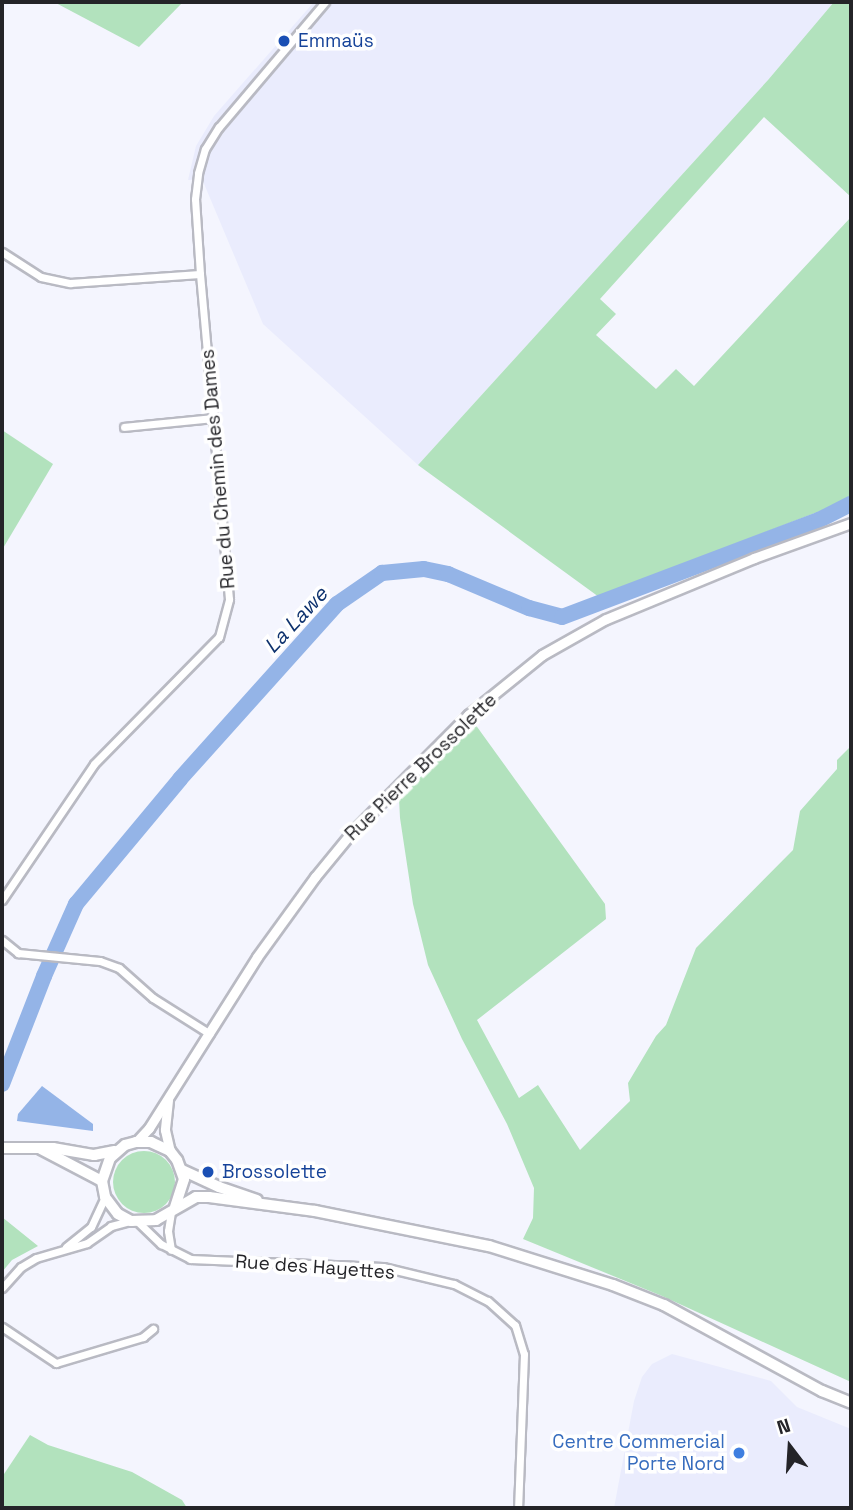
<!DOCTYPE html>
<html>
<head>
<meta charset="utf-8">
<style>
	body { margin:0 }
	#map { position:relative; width:853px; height:1510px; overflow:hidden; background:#f4f5fe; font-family:"Space Grotesk",sans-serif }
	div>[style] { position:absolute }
	.built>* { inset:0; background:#eaecfd }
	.green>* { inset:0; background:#b2e2bd }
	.round { border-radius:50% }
	.water>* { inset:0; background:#94b4e7 }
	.river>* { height:16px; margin:-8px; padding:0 8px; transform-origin:8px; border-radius:8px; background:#94b4e7 }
	.roads { filter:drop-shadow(2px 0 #b9bac3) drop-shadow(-2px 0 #b9bac3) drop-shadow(0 2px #b9bac3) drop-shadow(0 -2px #b9bac3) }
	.minor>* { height:7px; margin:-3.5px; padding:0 3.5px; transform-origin:3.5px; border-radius:3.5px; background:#fff }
	.tertiary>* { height:9px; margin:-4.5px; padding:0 4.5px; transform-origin:4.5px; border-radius:4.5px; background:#fff }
	.secondary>* { height:10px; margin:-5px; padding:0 5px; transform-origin:5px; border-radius:5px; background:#fff }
	.dots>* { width:19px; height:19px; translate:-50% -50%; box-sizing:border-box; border:4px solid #fff; border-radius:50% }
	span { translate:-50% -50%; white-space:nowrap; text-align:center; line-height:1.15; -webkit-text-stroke:7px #fff; paint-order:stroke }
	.transit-label { font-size:19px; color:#164399 }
	.left { translate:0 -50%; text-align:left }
	.street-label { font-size:19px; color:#242428 }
	.shop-label { font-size:19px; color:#366cbe }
	.right { translate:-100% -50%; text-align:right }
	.water-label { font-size:21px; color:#0e326e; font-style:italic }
	.frame { position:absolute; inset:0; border:4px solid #242428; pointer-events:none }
	.north { position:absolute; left:755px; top:1412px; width:70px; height:70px; -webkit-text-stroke:5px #fff; paint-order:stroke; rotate:343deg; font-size:19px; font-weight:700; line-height:28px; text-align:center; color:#242428 }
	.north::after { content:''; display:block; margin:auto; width:24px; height:32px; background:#242428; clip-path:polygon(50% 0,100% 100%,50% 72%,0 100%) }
</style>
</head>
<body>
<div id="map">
	<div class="built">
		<i style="clip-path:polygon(314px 2px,834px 2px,768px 80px,418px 465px,263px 324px,202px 179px,188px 180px,196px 146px,214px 116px)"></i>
		<i style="clip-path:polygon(672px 1354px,771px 1381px,797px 1407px,851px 1429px,851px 1508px,614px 1508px,634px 1401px,642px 1377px,652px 1364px)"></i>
	</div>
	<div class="green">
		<i style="clip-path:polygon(54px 2px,183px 2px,139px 47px)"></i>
		<i style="clip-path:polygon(834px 2px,851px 2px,851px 197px,764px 117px,600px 299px,616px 314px,596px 335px,656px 389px,676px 369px,694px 386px,851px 217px,851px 499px,599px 597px,418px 465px,768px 80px)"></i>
		<i style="clip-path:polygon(2px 430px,53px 464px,2px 550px)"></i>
		<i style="clip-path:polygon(475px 724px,605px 904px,606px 919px,477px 1020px,519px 1098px,538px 1085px,580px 1150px,630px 1101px,628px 1083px,656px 1036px,666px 1025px,696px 948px,793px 850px,800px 811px,837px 769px,837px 760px,851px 746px,851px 1382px,662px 1296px,523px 1239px,533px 1218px,534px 1188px,507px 1124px,462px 1039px,428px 965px,413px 904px,400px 818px,399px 798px)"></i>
		<i class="round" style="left:113px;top:1151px;width:62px;height:62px"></i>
		<i style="clip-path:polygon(2px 1217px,38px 1246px,12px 1260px,2px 1272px)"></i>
		<i style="clip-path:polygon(30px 1435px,48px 1445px,132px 1472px,182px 1500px,187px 1508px,2px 1508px,2px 1477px)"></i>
	</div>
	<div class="water">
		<i style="clip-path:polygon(42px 1086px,93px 1124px,93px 1131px,17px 1121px,18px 1114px)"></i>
	</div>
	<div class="river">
		<i style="left:2px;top:1084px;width:116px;rotate:-68.7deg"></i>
		<i style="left:44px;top:976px;width:79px;rotate:-66deg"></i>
		<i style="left:76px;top:904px;width:163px;rotate:-50.2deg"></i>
		<i style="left:180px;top:779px;width:235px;rotate:-48.1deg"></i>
		<i style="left:337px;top:604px;width:55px;rotate:-34.6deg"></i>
		<i style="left:382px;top:573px;width:42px;rotate:-5.4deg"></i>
		<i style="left:424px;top:569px;width:25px;rotate:12deg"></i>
		<i style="left:448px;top:574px;width:88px;rotate:22.8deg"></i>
		<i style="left:529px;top:608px;width:34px;rotate:15deg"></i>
		<i style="left:562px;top:617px;width:275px;rotate:-20.7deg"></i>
		<i style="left:819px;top:520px;width:36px;rotate:-27deg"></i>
	</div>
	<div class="roads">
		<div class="minor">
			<i style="left:2px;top:252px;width:46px;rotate:32.7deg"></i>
			<i style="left:41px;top:277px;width:30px;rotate:12deg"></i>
			<i style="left:70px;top:283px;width:130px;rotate:-4deg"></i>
			<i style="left:124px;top:427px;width:89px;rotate:-5.8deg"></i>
			<i style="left:2px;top:900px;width:164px;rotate:-55.9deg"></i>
			<i style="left:94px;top:764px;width:178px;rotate:-45.5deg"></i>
			<i style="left:219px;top:637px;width:39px;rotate:-75deg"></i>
			<i style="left:229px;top:599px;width:326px;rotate:-95.1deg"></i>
			<i style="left:200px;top:274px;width:75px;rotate:-93.8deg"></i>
			<i style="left:195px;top:199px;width:26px;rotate:-83deg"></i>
			<i style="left:198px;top:173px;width:25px;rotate:-74deg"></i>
			<i style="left:205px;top:149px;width:26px;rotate:-58deg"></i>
			<i style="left:219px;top:127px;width:164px;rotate:-49.7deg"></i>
			<i style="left:2px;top:940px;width:21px;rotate:39deg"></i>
			<i style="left:18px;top:953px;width:82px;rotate:5.6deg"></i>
			<i style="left:100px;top:961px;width:20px;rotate:20deg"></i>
			<i style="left:119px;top:968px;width:45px;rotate:41.4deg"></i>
			<i style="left:153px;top:998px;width:67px;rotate:32.3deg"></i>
			<i style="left:171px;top:1212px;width:19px;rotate:99deg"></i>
			<i style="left:168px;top:1231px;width:19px;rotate:81deg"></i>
			<i style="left:138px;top:1222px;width:32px;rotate:44deg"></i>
			<i style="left:161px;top:1244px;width:33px;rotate:27deg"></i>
			<i style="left:190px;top:1259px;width:193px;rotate:2.4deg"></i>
			<i style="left:383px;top:1267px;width:73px;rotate:13.5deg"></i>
			<i style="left:454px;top:1284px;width:38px;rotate:27deg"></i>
			<i style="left:488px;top:1301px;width:36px;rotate:42deg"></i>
			<i style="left:515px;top:1325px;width:30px;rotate:73deg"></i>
			<i style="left:524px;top:1354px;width:154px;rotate:92.2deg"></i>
			<i style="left:66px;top:1247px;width:32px;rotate:-39deg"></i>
			<i style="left:91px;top:1227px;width:33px;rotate:-65deg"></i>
			<i style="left:2px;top:1288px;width:28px;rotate:-48deg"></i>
			<i style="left:21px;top:1267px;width:17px;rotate:-31deg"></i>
			<i style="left:36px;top:1258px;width:53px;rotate:-16.4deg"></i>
			<i style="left:87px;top:1243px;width:29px;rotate:-35deg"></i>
			<i style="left:111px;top:1226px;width:20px;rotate:-15deg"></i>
			<i style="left:2px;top:1327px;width:65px;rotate:33.7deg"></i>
			<i style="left:56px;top:1363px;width:91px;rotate:-16.6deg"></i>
			<i style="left:143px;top:1337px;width:13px;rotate:-39deg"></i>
		</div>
		<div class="tertiary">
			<i style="left:168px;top:1100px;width:30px;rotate:96deg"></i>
			<i style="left:165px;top:1130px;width:22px;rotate:77deg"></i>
			<i style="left:136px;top:1142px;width:19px;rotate:-47deg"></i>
			<i style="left:149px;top:1128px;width:202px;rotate:-57.7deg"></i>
			<i style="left:257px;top:957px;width:99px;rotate:-54.1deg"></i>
			<i style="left:315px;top:877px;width:58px;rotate:-50.6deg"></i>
			<i style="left:352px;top:832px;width:165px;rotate:-45.2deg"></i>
			<i style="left:468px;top:715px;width:95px;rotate:-39deg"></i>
			<i style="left:542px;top:655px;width:73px;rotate:-29.4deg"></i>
			<i style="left:606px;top:619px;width:160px;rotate:-22.4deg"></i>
			<i style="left:754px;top:558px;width:103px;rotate:-19.8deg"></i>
		</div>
		<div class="secondary">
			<i style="left:2px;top:1148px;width:51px"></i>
			<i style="left:53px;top:1148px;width:42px;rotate:9.7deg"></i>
			<i style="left:94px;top:1155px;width:21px;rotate:-11deg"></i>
			<i style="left:41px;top:1149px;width:69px;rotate:27.7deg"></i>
			<i style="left:182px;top:1170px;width:41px;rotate:24.7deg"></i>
			<i style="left:219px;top:1187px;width:40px;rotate:18.9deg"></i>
			<i style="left:175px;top:1207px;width:29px;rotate:-72deg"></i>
			<i style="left:184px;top:1179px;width:20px;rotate:-110deg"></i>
			<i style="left:177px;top:1160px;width:11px;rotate:-128deg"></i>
			<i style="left:170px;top:1151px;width:21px;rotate:-155deg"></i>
			<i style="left:151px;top:1142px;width:15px;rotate:180deg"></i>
			<i style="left:136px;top:1142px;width:11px;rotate:165deg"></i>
			<i style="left:125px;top:1145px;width:20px;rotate:139deg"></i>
			<i style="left:110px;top:1158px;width:24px;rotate:109deg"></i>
			<i style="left:102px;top:1181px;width:16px;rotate:79deg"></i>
			<i style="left:105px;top:1197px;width:21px;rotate:53deg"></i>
			<i style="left:118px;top:1214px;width:15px;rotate:28deg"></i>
			<i style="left:131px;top:1221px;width:25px;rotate:-2deg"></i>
			<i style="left:156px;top:1220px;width:46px;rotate:-29.9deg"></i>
			<i style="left:196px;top:1197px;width:13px"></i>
			<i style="left:209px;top:1197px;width:107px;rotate:7.5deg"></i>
			<i style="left:315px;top:1211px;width:177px;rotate:11.4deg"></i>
			<i style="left:489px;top:1246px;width:130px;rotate:17.5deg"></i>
			<i style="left:613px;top:1285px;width:55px;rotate:21.4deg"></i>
			<i style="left:664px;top:1305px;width:180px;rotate:28.6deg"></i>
			<i style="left:822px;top:1391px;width:31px;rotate:22deg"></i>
		</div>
	</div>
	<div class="dots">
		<i style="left:284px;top:41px;background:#1a4fb4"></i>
		<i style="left:208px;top:1172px;background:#1a4fb4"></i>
		<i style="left:739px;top:1453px;background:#3f7fe0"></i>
	</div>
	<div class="transit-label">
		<span class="left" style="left:298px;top:41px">Emmaüs</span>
		<span class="left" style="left:222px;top:1172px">Brossolette</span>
	</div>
	<div class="street-label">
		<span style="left:218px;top:469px;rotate:-95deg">Rue du Chemin des Dames</span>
		<span style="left:421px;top:767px;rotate:-44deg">Rue Pierre Brossolette</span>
		<span style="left:315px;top:1267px;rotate:4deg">Rue des Hayettes</span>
	</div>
	<div class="shop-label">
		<span class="right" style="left:725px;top:1453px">Centre Commercial<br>Porte Nord</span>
	</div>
	<div class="water-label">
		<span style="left:296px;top:620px;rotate:-47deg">La Lawe</span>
	</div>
	<div class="frame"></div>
	<div class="north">N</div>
</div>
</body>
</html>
